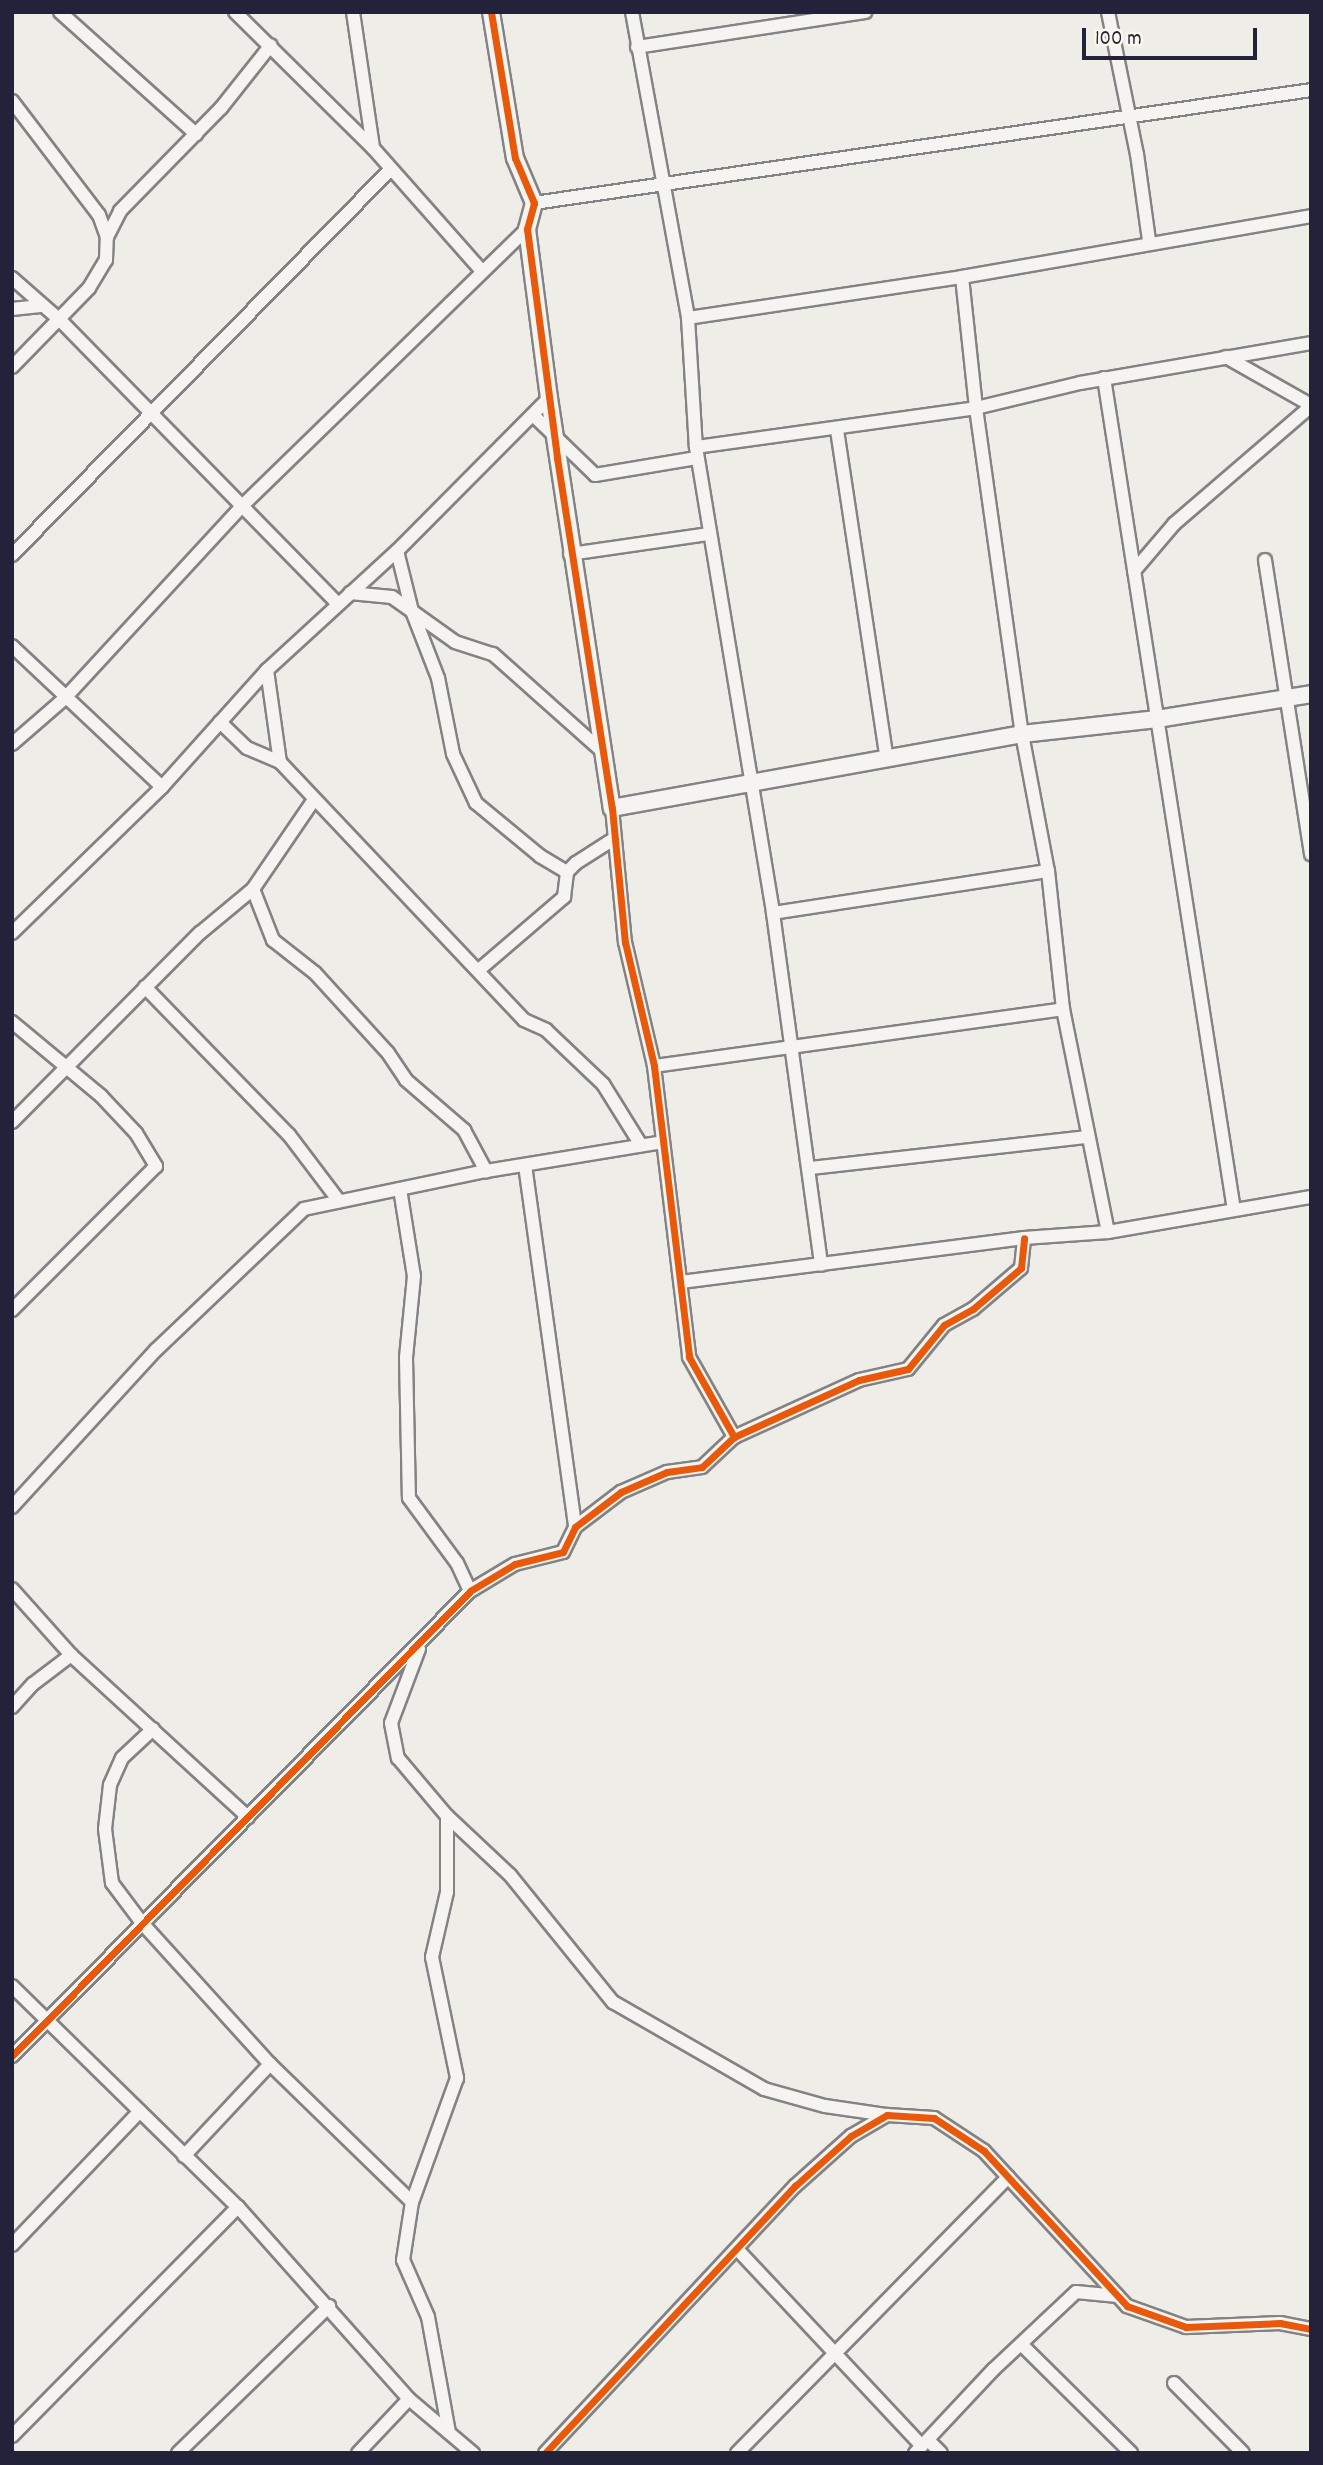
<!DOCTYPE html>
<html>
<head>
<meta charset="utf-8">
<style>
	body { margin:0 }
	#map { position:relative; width:1323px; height:2465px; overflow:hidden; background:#efede8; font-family:Dekko,sans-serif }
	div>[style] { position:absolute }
	.roads { filter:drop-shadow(2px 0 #838284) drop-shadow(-2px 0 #838284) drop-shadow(0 2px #838284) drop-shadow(0 -2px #838284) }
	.minor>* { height:12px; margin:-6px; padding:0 6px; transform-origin:6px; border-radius:6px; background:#f5f4f0 }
	.tertiary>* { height:16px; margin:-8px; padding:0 8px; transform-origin:8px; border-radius:8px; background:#f5f4f0 }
	.cycleway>* { height:7px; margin:-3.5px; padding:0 3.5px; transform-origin:3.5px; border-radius:3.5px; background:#e8590c }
	span { translate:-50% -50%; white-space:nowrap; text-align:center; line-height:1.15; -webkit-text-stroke:6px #fbf7ec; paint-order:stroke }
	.frame { position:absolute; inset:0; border:14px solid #22223b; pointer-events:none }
	.scale { position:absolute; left:1082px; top:28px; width:175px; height:32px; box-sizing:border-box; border:4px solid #22223b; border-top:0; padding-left:9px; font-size:21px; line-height:24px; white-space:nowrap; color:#22223b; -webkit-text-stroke:5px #fbf7ec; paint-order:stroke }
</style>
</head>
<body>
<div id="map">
	<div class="roads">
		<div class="minor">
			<i style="left:60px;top:12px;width:183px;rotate:41.9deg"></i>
			<i style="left:235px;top:12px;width:194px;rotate:44.6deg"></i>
			<i style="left:373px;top:148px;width:163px;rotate:48.5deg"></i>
			<i style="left:353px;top:12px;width:137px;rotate:81.6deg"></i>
			<i style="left:632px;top:12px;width:311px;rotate:79.6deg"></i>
			<i style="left:688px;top:318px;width:129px;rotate:86.5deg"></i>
			<i style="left:696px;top:447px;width:472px;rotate:80.6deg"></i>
			<i style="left:773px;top:913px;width:355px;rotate:82.2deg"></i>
			<i style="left:1108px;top:12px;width:145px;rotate:78.5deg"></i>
			<i style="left:1137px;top:154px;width:88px;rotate:82.1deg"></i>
			<i style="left:637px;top:47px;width:231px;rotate:-8.7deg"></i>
			<i style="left:12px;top:101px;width:143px;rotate:52.7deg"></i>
			<i style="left:99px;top:215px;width:23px;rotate:70deg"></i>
			<i style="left:534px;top:203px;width:785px;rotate:-8.27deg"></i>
			<i style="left:962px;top:277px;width:132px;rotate:83.9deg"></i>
			<i style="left:976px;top:408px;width:329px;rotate:82deg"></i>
			<i style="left:1022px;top:734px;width:139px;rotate:79.3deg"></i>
			<i style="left:1048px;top:871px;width:139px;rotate:83.8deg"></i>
			<i style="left:1063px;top:1009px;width:227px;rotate:78.6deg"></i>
			<i style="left:12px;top:278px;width:64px;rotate:41.2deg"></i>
			<i style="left:60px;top:320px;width:396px;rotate:45.6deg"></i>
			<i style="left:12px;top:309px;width:31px;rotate:-6deg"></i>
			<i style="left:688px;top:318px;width:277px;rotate:-8.5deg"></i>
			<i style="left:962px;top:277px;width:354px;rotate:-9.9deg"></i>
			<i style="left:1226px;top:357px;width:98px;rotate:29.5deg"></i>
			<i style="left:12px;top:367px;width:110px;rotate:-45.7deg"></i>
			<i style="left:89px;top:288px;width:33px;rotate:-59deg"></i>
			<i style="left:106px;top:260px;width:23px;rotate:-88deg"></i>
			<i style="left:107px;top:237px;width:29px;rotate:-63deg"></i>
			<i style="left:120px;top:211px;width:144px;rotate:-45.6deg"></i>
			<i style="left:221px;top:108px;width:80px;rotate:-51.6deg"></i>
			<i style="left:1104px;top:378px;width:842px;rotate:81.12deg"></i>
			<i style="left:534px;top:416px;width:85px;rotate:44deg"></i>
			<i style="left:595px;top:475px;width:103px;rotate:-9.5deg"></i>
			<i style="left:837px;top:430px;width:333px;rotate:81.4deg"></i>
			<i style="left:696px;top:447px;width:283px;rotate:-7.9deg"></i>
			<i style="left:976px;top:408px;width:107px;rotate:-13.5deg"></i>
			<i style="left:1080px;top:383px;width:234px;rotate:-9.8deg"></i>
			<i style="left:397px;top:551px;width:62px;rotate:76deg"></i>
			<i style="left:412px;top:611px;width:72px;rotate:68.8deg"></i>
			<i style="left:438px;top:678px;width:77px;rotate:78.8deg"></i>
			<i style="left:453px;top:754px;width:54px;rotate:64.9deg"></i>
			<i style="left:476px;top:803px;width:83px;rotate:39.6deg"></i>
			<i style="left:540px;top:856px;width:31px;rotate:31deg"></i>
			<i style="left:570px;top:554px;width:140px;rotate:-8.2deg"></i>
			<i style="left:12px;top:555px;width:540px;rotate:-45.53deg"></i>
			<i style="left:1265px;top:560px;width:298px;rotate:81.1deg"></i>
			<i style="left:1134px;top:571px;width:62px;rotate:-49.6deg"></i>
			<i style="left:1174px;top:524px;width:181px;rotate:-40.7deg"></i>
			<i style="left:350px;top:593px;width:42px;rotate:5.4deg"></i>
			<i style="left:392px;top:597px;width:77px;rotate:35.5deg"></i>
			<i style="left:455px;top:642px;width:40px;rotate:18deg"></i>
			<i style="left:493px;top:654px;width:146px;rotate:41.7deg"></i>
			<i style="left:12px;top:646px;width:206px;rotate:43.2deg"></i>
			<i style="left:267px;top:670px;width:93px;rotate:82deg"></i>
			<i style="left:220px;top:722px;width:37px;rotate:44deg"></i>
			<i style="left:247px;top:748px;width:36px;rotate:23deg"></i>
			<i style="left:280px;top:762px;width:355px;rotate:46.6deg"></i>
			<i style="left:524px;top:1020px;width:24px;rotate:24deg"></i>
			<i style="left:546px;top:1030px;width:79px;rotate:43.5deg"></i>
			<i style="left:603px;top:1084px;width:72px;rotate:58.1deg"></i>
			<i style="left:12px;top:744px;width:69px;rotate:-40.9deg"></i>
			<i style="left:64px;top:699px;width:264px;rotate:-47.3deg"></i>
			<i style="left:243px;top:505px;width:396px;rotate:-44.2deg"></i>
			<i style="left:612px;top:808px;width:135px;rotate:84.5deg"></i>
			<i style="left:625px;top:942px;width:127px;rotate:76.8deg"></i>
			<i style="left:654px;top:1066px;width:293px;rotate:83.1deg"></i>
			<i style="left:689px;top:1357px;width:92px;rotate:60.6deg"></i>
			<i style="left:253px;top:889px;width:55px;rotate:68.6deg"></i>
			<i style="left:273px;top:940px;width:53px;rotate:38.2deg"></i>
			<i style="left:315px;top:973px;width:108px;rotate:47.6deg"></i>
			<i style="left:388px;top:1053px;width:32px;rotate:56deg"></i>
			<i style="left:406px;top:1080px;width:77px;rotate:40.8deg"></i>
			<i style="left:464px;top:1130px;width:47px;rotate:61.8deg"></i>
			<i style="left:773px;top:913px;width:278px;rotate:-8.7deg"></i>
			<i style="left:12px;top:933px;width:209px;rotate:-44.2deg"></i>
			<i style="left:162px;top:787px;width:157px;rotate:-48.1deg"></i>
			<i style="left:267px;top:670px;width:176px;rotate:-42.5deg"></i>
			<i style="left:397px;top:551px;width:216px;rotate:-45.2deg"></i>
			<i style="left:480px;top:969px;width:111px;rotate:-40.6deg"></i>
			<i style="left:564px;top:897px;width:25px;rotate:-83deg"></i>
			<i style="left:567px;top:872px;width:13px;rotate:-45deg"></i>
			<i style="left:576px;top:863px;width:43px;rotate:-32.6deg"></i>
			<i style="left:145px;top:987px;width:206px;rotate:45.8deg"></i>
			<i style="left:289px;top:1135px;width:83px;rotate:52.9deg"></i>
			<i style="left:12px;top:1022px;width:116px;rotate:39.7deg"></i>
			<i style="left:101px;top:1096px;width:51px;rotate:46.6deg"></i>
			<i style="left:136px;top:1133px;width:39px;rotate:59deg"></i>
			<i style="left:156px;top:1166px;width:204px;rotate:135deg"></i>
			<i style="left:654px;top:1066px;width:413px;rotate:-7.9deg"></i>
			<i style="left:12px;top:1122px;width:267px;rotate:-45.2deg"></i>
			<i style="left:200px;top:933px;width:69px;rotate:-39.7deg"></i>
			<i style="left:253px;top:889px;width:107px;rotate:-55.7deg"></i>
			<i style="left:525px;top:1165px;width:365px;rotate:82.1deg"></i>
			<i style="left:810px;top:1168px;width:278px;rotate:-6.4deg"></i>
			<i style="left:400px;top:1189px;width:88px;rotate:80.9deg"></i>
			<i style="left:414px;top:1276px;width:82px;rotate:95.6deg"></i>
			<i style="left:406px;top:1358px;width:140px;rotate:88.8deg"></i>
			<i style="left:409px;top:1498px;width:81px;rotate:53.6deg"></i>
			<i style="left:457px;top:1563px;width:31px;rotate:65deg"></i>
			<i style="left:681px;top:1282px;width:346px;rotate:-7.3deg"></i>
			<i style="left:1024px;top:1238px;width:84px;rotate:-4.1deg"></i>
			<i style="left:1108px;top:1232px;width:206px;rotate:-9.8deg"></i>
			<i style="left:12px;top:1507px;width:213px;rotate:-47.5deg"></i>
			<i style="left:156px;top:1350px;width:204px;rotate:-43.6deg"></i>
			<i style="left:304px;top:1209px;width:186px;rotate:-11.8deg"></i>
			<i style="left:486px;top:1171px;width:179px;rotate:-9.3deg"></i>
			<i style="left:12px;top:1589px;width:89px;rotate:48.2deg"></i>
			<i style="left:71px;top:1655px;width:240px;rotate:42.5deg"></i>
			<i style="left:419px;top:1649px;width:79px;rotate:110.7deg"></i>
			<i style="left:391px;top:1723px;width:36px;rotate:79deg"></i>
			<i style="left:398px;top:1758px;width:76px;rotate:49.8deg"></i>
			<i style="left:447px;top:1816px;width:86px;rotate:43.1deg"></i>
			<i style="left:510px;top:1875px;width:164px;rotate:51deg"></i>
			<i style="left:613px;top:2002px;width:174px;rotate:29.9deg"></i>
			<i style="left:764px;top:2089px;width:63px;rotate:15.6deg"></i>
			<i style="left:825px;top:2106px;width:63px;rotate:8.3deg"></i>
			<i style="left:12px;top:1707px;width:31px;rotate:-48deg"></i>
			<i style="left:33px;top:1684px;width:48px;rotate:-37.3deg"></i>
			<i style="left:153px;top:1729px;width:42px;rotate:136.9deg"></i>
			<i style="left:122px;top:1758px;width:30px;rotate:114deg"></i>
			<i style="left:110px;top:1785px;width:44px;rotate:96.5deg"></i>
			<i style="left:105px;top:1829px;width:54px;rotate:82.6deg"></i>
			<i style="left:112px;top:1883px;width:50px;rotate:53.1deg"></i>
			<i style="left:142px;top:1923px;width:190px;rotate:47.8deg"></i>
			<i style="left:270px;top:2064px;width:198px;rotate:44.2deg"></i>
			<i style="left:447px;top:1816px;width:76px;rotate:90deg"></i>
			<i style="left:447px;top:1892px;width:67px;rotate:103deg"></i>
			<i style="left:432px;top:1957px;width:124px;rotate:78.3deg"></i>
			<i style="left:457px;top:2078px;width:132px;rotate:109.9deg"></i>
			<i style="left:412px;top:2202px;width:59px;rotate:98.8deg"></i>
			<i style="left:403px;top:2260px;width:62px;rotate:66.3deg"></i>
			<i style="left:428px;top:2317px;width:117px;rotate:79.7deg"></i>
			<i style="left:12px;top:1986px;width:316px;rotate:44.4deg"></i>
			<i style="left:238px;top:2207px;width:257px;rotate:48.3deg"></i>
			<i style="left:409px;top:2399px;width:84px;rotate:40.2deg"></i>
			<i style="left:12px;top:2056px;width:653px;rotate:-45.43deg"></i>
			<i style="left:470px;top:1591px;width:52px;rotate:-31deg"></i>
			<i style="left:515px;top:1564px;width:49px;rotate:-14deg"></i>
			<i style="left:563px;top:1552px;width:28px;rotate:-64deg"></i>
			<i style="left:575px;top:1527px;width:58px;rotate:-37.3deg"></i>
			<i style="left:621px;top:1492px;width:50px;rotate:-23.5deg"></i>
			<i style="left:667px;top:1472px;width:35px;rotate:-8deg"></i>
			<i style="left:702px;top:1467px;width:44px;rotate:-43.2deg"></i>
			<i style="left:734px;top:1437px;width:137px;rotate:-24.5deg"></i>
			<i style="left:859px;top:1380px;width:50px;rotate:-12.7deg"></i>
			<i style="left:908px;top:1369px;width:57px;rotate:-50.7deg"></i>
			<i style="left:944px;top:1325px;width:33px;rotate:-29deg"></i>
			<i style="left:973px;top:1309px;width:63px;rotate:-40.5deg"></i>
			<i style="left:1021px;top:1268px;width:30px;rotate:-84deg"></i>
			<i style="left:184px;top:2156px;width:126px;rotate:-46.9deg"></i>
			<i style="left:12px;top:2245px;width:185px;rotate:-46.3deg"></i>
			<i style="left:737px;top:2249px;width:270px;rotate:46.8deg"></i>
			<i style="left:1021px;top:2344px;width:155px;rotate:44.7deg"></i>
			<i style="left:1174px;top:2383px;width:98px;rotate:45.4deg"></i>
			<i style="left:12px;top:2436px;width:322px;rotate:-45.4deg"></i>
			<i style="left:928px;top:2440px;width:18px;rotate:45deg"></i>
			<i style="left:178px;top:2453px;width:211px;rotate:-44.2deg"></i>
			<i style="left:358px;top:2453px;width:74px;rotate:-46.6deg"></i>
			<i style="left:545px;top:2453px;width:366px;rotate:-46.9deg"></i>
			<i style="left:795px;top:2186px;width:75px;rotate:-41.8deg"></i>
			<i style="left:851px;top:2136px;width:42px;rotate:-30.3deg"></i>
			<i style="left:887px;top:2115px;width:47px;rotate:3.7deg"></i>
			<i style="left:934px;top:2118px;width:60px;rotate:33.4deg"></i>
			<i style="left:984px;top:2151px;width:211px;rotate:47.3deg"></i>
			<i style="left:1127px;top:2306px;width:63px;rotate:19.6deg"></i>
			<i style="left:1186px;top:2327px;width:94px;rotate:-2.4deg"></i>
			<i style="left:1280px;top:2323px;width:32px;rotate:11deg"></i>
			<i style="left:737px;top:2453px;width:387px;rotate:-45.5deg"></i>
			<i style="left:915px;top:2453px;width:115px;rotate:-46.8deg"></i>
			<i style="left:994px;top:2369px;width:112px;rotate:-43.2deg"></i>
			<i style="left:1076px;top:2292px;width:42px;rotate:5.4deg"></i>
		</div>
		<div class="tertiary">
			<i style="left:491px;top:12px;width:148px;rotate:80.7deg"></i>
			<i style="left:515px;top:158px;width:49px;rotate:67.1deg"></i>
			<i style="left:534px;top:203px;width:27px;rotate:105deg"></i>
			<i style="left:527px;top:229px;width:170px;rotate:82.6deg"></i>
			<i style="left:549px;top:398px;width:415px;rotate:81.3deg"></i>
			<i style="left:612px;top:808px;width:417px;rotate:-10.2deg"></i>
			<i style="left:1022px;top:734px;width:136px;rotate:-6.3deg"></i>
			<i style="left:1157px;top:719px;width:156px;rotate:-9.2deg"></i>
		</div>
	</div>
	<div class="cycleway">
		<i style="left:491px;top:12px;width:148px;rotate:80.7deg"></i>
		<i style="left:515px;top:158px;width:49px;rotate:67.1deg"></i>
		<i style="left:534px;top:203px;width:27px;rotate:105deg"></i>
		<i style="left:527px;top:229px;width:231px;rotate:82.5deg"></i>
		<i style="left:557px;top:458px;width:354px;rotate:81.1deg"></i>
		<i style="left:612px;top:808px;width:135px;rotate:84.5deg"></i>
		<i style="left:625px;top:942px;width:127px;rotate:76.8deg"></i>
		<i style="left:654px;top:1066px;width:293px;rotate:83.1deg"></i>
		<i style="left:689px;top:1357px;width:92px;rotate:60.6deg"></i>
		<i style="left:12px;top:2056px;width:653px;rotate:-45.43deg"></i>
		<i style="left:470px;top:1591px;width:52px;rotate:-31deg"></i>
		<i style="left:515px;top:1564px;width:49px;rotate:-14deg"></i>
		<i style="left:563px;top:1552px;width:28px;rotate:-64deg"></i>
		<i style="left:575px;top:1527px;width:58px;rotate:-37.3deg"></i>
		<i style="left:621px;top:1492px;width:50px;rotate:-23.5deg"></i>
		<i style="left:667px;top:1472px;width:35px;rotate:-8deg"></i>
		<i style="left:702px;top:1467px;width:44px;rotate:-43.2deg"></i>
		<i style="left:734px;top:1437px;width:137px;rotate:-24.5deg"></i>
		<i style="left:859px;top:1380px;width:50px;rotate:-12.7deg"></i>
		<i style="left:908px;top:1369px;width:57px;rotate:-50.7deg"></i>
		<i style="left:944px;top:1325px;width:33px;rotate:-29deg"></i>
		<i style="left:973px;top:1309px;width:63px;rotate:-40.5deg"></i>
		<i style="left:1021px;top:1268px;width:30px;rotate:-84deg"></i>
		<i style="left:545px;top:2453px;width:366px;rotate:-46.9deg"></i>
		<i style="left:795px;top:2186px;width:75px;rotate:-41.8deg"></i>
		<i style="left:851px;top:2136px;width:42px;rotate:-30.3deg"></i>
		<i style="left:887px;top:2115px;width:47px;rotate:3.7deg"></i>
		<i style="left:934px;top:2118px;width:60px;rotate:33.4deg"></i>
		<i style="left:984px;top:2151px;width:211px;rotate:47.3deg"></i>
		<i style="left:1127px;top:2306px;width:63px;rotate:19.6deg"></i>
		<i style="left:1186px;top:2327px;width:94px;rotate:-2.4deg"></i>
		<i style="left:1280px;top:2323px;width:32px;rotate:11deg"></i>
	</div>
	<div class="frame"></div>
	<div class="scale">100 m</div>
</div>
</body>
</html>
